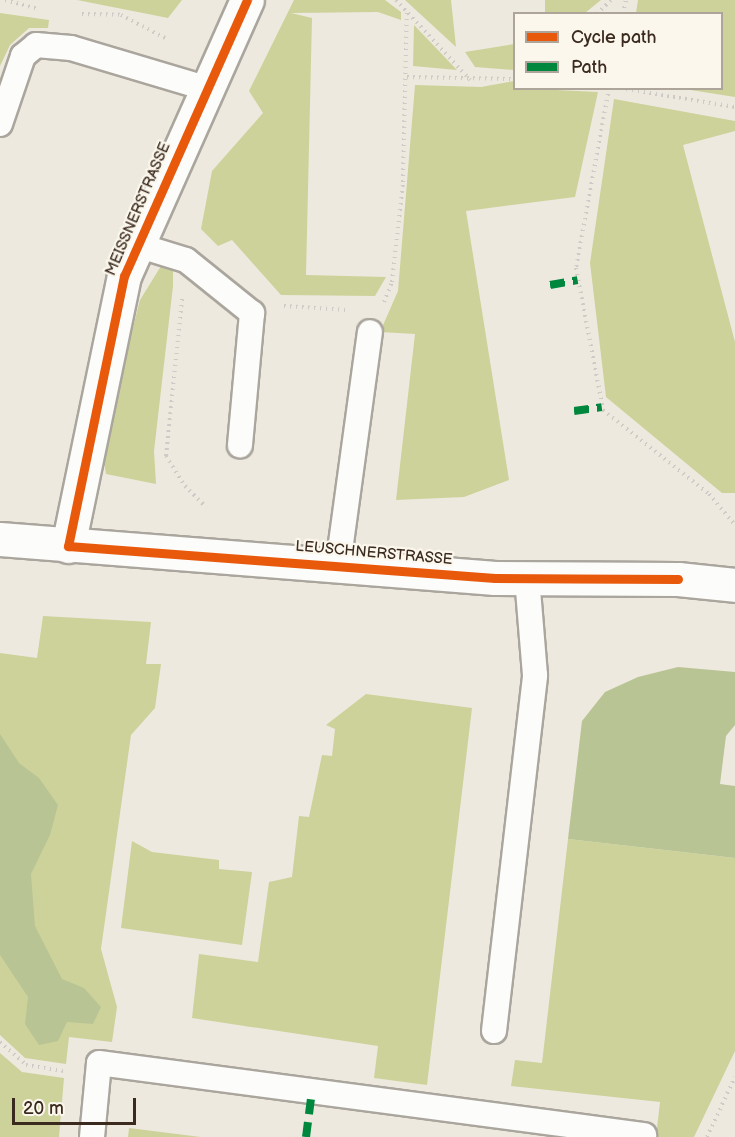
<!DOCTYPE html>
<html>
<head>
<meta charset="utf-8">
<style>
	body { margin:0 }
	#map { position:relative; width:735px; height:1137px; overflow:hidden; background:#eee9de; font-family:"Balsamiq Sans",sans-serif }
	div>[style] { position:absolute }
	.green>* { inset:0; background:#cdd29a }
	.forest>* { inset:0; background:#b9c494 }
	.path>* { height:4px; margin-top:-2px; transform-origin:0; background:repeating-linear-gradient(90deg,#cdcac7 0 1.5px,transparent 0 6px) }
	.roads { filter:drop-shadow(2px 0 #aaa59d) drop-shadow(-2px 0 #aaa59d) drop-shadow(0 2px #aaa59d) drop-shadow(0 -2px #aaa59d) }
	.service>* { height:24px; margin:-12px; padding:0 12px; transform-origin:12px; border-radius:12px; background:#fcfcfa }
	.minor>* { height:33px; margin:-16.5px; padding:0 16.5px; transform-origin:16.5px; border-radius:16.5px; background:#fcfcfa }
	.secondary>* { height:33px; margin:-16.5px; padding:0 16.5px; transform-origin:16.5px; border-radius:16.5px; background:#fcfcfa }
	.quiet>* { height:8px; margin-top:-4px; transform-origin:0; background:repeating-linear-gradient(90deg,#00873e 0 15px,transparent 0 23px) }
	.cycleway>* { height:9px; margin:-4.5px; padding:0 4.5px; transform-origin:4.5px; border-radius:4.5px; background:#e8590c }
	span { translate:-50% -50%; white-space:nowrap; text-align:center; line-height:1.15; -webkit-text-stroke:4.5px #fbf7ec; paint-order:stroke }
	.street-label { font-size:15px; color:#3b2a1e }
	.legend { position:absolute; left:513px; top:12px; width:210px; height:78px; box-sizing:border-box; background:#fbf7ec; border:2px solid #aea59a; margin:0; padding:8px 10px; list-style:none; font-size:18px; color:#3b2a1e }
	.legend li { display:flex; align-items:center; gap:12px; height:30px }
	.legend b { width:30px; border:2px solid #aea59a }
	.scale { position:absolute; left:12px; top:1098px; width:124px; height:27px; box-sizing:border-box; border:3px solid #3b2a1e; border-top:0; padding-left:8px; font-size:18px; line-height:21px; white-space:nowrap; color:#3b2a1e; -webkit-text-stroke:4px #fbf7ec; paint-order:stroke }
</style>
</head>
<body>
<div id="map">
	<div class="green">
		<i style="clip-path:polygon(77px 0,182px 0,168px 18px)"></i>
		<i style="clip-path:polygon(294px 0,385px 0,401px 12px,401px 20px,378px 12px,291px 13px,312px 18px,306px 275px,386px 277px,375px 296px,281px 295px,232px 240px,218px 246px,201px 229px,212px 171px,263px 113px,249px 91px)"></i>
		<i style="clip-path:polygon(405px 0,451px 0,456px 47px)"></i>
		<i style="clip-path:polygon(545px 0,601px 0,585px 13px,545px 14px)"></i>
		<i style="clip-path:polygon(638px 0,735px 0,735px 97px,684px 89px,722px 88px,722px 14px,636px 13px)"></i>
		<i style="clip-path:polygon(0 13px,49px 20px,48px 28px,29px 28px,10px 45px,0 66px)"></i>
		<i style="clip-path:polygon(414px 25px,457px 70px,413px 66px)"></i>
		<i style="clip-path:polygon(514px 44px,514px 70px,475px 67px,465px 52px)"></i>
		<i style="clip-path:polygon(514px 81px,514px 88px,598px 92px,575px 197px,466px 211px,509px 480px,464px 497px,396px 500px,415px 334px,380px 332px,398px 291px,415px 85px,481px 87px)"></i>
		<i style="clip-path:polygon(614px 99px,735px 121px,735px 131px,683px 145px,735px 342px,735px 493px,722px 493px,606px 397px,590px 263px)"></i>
		<i style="clip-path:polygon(161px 266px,173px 269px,173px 286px,154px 451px,156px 484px,106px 474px,102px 449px,140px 300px)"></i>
		<i style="clip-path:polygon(43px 616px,151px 622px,146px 664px,161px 664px,155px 708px,131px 735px,101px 949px,117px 1007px,112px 1042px,69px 1037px,66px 1064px,25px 1058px,0 1035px,0 653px,37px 658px)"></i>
		<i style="clip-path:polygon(366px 694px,472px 708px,427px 1085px,374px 1078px,378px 1046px,192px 1018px,199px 954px,258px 962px,269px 882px,292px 877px,299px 816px,309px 817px,322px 755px,332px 756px,335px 729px,326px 725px)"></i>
		<i style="clip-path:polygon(568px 839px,735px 858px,735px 1051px,694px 1137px,656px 1137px,660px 1102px,511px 1086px,515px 1060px,542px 1063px)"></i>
		<i style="clip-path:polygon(132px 841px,152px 852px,219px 860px,219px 869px,252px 872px,242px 945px,121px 928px)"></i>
		<i style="clip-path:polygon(0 1053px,22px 1072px,64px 1078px,59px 1137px,0 1137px)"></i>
		<i style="clip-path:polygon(129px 1128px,201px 1137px,128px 1137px)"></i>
	</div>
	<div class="forest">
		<i style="clip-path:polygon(678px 667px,735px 672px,735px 725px,726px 736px,720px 784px,735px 786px,735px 858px,568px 839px,582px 721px,605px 692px,638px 677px)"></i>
		<i style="clip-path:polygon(0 734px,19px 763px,39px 778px,58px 805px,50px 835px,31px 874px,35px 926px,62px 979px,84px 988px,101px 1007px,93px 1024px,67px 1022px,58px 1041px,39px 1045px,25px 1024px,28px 997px,0 955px)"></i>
	</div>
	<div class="path">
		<i style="left:5px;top:0;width:35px;rotate:15deg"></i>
		<i style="left:396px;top:0;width:109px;rotate:47.2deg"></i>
		<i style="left:82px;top:14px;width:39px;rotate:1deg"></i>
		<i style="left:121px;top:15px;width:52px;rotate:27.6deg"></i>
		<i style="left:597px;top:14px;width:20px;rotate:-45deg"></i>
		<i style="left:623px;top:14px;width:14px;rotate:-78deg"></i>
		<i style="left:407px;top:77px;width:107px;rotate:1.1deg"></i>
		<i style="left:609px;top:88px;width:183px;rotate:100.4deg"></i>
		<i style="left:576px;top:268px;width:145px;rotate:79.2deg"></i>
		<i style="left:603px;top:410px;width:135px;rotate:38.4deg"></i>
		<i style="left:709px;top:494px;width:40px;rotate:50deg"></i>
		<i style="left:620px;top:88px;width:117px;rotate:9.4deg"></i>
		<i style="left:182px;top:299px;width:158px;rotate:95.8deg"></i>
		<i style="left:166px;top:456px;width:36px;rotate:58deg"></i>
		<i style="left:185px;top:486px;width:30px;rotate:45deg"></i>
		<i style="left:384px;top:302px;width:22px;rotate:-68deg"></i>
		<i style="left:392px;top:282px;width:101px;rotate:-83.7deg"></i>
		<i style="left:403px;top:182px;width:174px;rotate:-88.7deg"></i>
		<i style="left:284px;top:306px;width:62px;rotate:3.7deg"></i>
		<i style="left:0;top:1042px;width:35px;rotate:41deg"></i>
		<i style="left:26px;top:1065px;width:39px;rotate:9deg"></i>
		<i style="left:707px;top:1137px;width:66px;rotate:-65deg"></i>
	</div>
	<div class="roads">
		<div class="service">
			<i style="left:0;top:124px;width:72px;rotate:-71.3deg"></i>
			<i style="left:23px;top:56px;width:17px;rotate:-40deg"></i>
			<i style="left:36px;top:45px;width:35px;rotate:5deg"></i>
			<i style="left:71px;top:48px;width:140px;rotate:16.6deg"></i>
			<i style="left:137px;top:245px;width:51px;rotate:17deg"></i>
			<i style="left:186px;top:260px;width:85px;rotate:38.8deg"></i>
			<i style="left:252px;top:313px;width:133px;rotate:95.2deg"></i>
			<i style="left:338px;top:565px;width:235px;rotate:-82.2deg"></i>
			<i style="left:494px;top:1031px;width:358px;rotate:-83.4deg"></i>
			<i style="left:535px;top:675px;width:97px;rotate:-94.7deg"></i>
			<i style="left:92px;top:1137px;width:74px;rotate:-84.6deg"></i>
			<i style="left:99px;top:1063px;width:550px;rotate:7.53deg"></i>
		</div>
		<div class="minor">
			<i style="left:68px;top:546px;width:276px;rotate:-78.3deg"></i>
			<i style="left:124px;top:276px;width:302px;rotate:-66deg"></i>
		</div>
		<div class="secondary">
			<i style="left:0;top:539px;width:497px;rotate:4.5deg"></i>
			<i style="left:495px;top:578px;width:183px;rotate:0.3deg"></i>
			<i style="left:678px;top:579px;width:57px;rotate:6deg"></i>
		</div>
	</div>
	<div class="quiet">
		<i style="left:550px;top:285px;width:28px;rotate:-10deg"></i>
		<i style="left:574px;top:411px;width:28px;rotate:-8deg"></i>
		<i style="left:306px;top:1137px;width:46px;rotate:-82.6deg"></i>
	</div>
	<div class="cycleway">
		<i style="left:247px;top:0;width:302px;rotate:114deg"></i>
		<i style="left:124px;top:276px;width:276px;rotate:101.7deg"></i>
		<i style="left:68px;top:546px;width:428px;rotate:4.3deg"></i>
		<i style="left:495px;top:578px;width:183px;rotate:0.3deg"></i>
	</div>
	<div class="street-label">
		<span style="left:138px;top:209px;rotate:-67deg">MEISSNERSTRASSE</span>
		<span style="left:374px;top:553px;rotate:5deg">LEUSCHNERSTRASSE</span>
	</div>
	<ul class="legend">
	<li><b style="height:8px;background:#e8590c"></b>Cycle path</li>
	<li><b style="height:8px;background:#00873e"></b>Path</li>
	</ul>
	<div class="scale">20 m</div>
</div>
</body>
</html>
